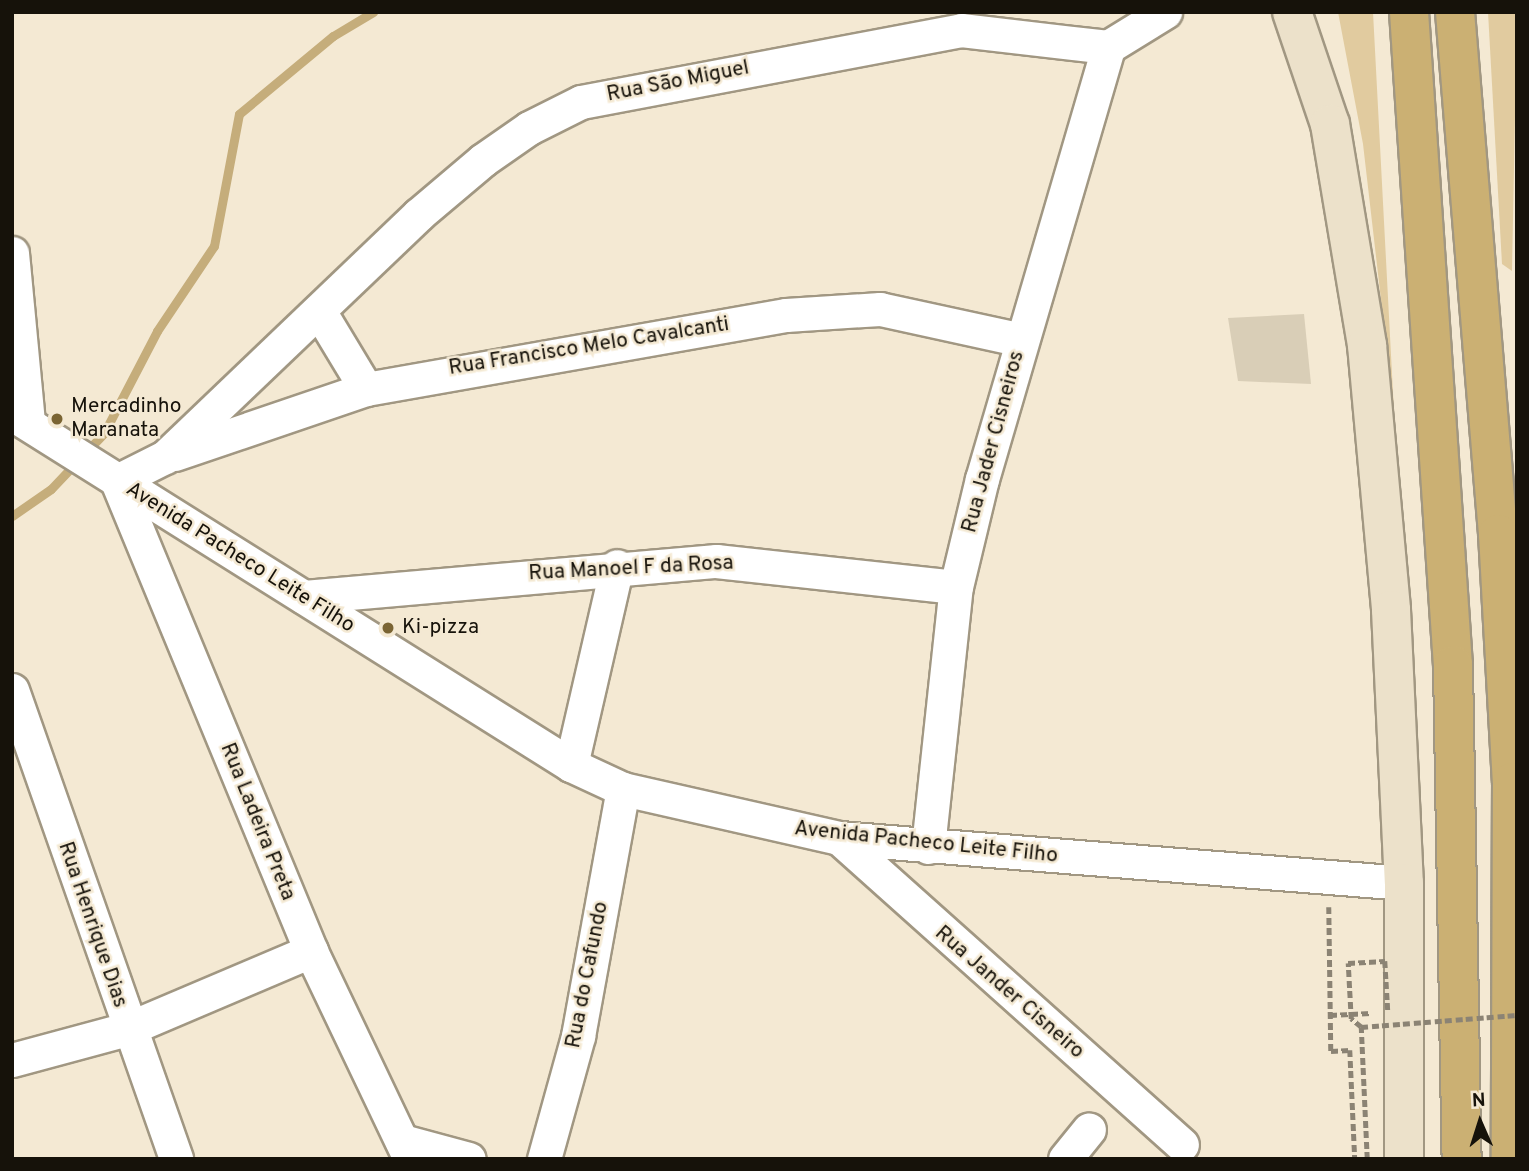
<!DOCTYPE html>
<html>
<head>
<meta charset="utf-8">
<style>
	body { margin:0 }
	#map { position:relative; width:1529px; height:1171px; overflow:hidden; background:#f4e9d3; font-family:Overpass,sans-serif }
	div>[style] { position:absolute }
	.green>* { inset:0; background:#e1cb9f }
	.stream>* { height:9px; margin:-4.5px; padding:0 4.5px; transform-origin:4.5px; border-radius:4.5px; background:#c5ad7b }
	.building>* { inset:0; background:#d9ceb7 }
	.path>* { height:4.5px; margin-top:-2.25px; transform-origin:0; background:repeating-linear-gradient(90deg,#8b8374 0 7px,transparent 0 10.5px) }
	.roads { filter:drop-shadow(2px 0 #a19782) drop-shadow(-2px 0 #a19782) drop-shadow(0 2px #a19782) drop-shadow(0 -2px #a19782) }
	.minor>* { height:33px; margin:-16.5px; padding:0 16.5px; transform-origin:16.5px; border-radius:16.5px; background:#fff }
	.secondary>* { height:38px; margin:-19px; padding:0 19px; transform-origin:19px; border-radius:19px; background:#ece1ca }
	.trunk>* { height:38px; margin:-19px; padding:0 19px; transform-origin:19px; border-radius:19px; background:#cbb073 }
	.path-bridge>* { height:4.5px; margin-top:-2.25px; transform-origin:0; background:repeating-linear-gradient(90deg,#8b8374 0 7px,transparent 0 10.5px) }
	.dots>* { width:19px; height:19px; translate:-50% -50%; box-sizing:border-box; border:4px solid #f4e9d3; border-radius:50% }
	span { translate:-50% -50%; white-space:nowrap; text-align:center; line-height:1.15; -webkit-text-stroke:5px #f4e9d3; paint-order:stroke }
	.street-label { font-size:21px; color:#16120a }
	.poi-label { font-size:21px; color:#16120a }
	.left { translate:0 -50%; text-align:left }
	.frame { position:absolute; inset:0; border:14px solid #16120a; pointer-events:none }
	.north { position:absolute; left:1445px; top:1087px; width:70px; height:70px; -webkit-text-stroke:5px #f4e9d3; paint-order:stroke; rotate:357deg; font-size:19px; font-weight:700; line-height:28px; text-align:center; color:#16120a }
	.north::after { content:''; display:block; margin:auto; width:24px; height:32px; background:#16120a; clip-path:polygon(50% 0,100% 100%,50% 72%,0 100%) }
</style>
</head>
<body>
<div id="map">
	<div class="green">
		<i style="clip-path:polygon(1338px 12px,1373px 12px,1394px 412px,1363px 144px)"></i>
		<i style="clip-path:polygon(1488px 12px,1517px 12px,1512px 271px,1502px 264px)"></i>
	</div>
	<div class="stream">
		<i style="left:12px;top:516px;width:47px;rotate:-34.7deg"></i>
		<i style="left:51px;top:489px;width:77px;rotate:-46.6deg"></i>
		<i style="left:104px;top:433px;width:115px;rotate:-62.5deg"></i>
		<i style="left:157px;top:331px;width:102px;rotate:-56.2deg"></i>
		<i style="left:214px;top:246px;width:134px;rotate:-79.3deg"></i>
		<i style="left:239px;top:114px;width:122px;rotate:-39.7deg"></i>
		<i style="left:333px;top:36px;width:47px;rotate:-31deg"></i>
	</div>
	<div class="building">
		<i style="clip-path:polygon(1304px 314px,1311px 384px,1238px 381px,1228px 318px)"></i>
	</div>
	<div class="path">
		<i style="left:1329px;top:907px;width:144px;rotate:89.2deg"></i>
		<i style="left:1331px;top:1051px;width:19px;rotate:-3deg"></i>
		<i style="left:1350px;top:1050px;width:109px;rotate:87.4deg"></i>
		<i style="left:1330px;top:1015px;width:41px;rotate:-2.8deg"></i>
	</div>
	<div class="roads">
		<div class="minor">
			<i style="left:1108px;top:47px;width:67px;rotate:-31.6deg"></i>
			<i style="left:12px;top:253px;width:170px;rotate:84.6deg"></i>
			<i style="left:319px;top:311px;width:91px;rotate:58.9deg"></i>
			<i style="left:12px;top:414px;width:660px;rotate:32.12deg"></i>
			<i style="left:571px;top:765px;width:57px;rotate:24.8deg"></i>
			<i style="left:623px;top:789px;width:221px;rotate:12.8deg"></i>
			<i style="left:839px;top:838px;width:567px;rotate:4.55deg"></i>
			<i style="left:175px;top:454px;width:202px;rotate:-18.8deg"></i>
			<i style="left:366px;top:389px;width:426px;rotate:-10deg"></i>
			<i style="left:786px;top:315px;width:94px;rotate:-3.7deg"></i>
			<i style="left:880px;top:309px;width:145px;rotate:12.3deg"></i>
			<i style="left:304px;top:597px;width:414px;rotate:-5deg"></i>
			<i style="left:716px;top:561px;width:241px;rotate:6.2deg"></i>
			<i style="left:12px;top:690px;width:497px;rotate:70.7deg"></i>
			<i style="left:571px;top:765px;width:204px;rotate:-77deg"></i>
			<i style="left:839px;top:838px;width:460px;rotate:41.8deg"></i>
			<i style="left:928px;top:847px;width:262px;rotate:-83.9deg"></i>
			<i style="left:956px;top:587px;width:111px;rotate:-76.5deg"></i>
			<i style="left:982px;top:479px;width:450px;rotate:-73.7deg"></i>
			<i style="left:12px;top:1060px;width:119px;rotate:-15.1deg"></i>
			<i style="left:127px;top:1029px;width:200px;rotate:-23deg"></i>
			<i style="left:402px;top:1141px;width:69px;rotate:15deg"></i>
			<i style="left:410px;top:1159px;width:230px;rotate:-115.5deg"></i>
			<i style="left:311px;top:951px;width:508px;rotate:-112.43deg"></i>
			<i style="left:117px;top:481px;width:54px;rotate:-26.6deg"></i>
			<i style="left:165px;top:457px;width:350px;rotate:-43.7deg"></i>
			<i style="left:418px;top:215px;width:85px;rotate:-40.2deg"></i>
			<i style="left:483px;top:160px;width:56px;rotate:-34.8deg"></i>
			<i style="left:529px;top:128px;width:58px;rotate:-26.6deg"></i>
			<i style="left:581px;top:102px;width:387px;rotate:-10.7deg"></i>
			<i style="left:961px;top:30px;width:148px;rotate:6.6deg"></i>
			<i style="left:544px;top:1159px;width:128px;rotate:-74.5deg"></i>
			<i style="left:578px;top:1036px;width:251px;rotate:-79.7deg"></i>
			<i style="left:1065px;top:1159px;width:38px;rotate:-51deg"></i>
		</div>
		<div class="secondary">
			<i style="left:1292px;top:12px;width:118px;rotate:71.3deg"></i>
			<i style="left:1330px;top:124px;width:224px;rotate:80.5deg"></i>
			<i style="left:1367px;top:345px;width:266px;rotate:84.8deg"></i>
			<i style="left:1391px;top:610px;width:273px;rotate:87.3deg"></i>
			<i style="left:1404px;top:883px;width:276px;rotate:90deg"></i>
		</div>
		<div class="trunk">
			<i style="left:1409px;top:12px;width:654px;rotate:86.15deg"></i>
			<i style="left:1453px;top:665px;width:494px;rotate:89deg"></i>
			<i style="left:1455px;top:12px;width:524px;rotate:85.29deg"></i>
			<i style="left:1498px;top:534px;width:248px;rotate:86.8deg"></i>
			<i style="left:1512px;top:782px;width:377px;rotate:90.2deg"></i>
		</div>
	</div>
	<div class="path-bridge">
		<i style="left:1361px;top:1027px;width:13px;rotate:-141deg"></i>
		<i style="left:1351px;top:1019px;width:56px;rotate:-93.1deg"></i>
		<i style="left:1348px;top:963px;width:37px;rotate:-3deg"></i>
		<i style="left:1385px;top:961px;width:51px;rotate:86.6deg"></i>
		<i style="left:1367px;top:1159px;width:132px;rotate:-92.6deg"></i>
		<i style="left:1361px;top:1027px;width:156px;rotate:-4.4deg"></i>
	</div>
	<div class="dots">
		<i style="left:57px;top:419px;background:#7a6433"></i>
		<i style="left:388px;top:628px;background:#7a6433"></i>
	</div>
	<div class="street-label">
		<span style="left:678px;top:82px;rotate:-11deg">Rua São Miguel</span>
		<span style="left:589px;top:347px;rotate:-9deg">Rua Francisco Melo Cavalcanti</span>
		<span style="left:994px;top:442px;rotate:-75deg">Rua Jader Cisneiros</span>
		<span style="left:240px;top:558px;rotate:32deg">Avenida Pacheco Leite Filho</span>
		<span style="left:631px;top:569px;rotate:-3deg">Rua Manoel F da Rosa</span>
		<span style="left:257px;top:822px;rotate:68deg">Rua Ladeira Preta</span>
		<span style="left:926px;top:843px;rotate:6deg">Avenida Pacheco Leite Filho</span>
		<span style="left:92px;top:925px;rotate:71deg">Rua Henrique Dias</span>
		<span style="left:588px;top:975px;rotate:-79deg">Rua do Cafundo</span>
		<span style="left:1009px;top:993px;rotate:41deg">Rua Jander Cisneiro</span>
	</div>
	<div class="poi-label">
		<span class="left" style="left:71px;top:419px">Mercadinho<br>Maranata</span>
		<span class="left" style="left:402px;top:628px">Ki-pizza</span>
	</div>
	<div class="frame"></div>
	<div class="north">N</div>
</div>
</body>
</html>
